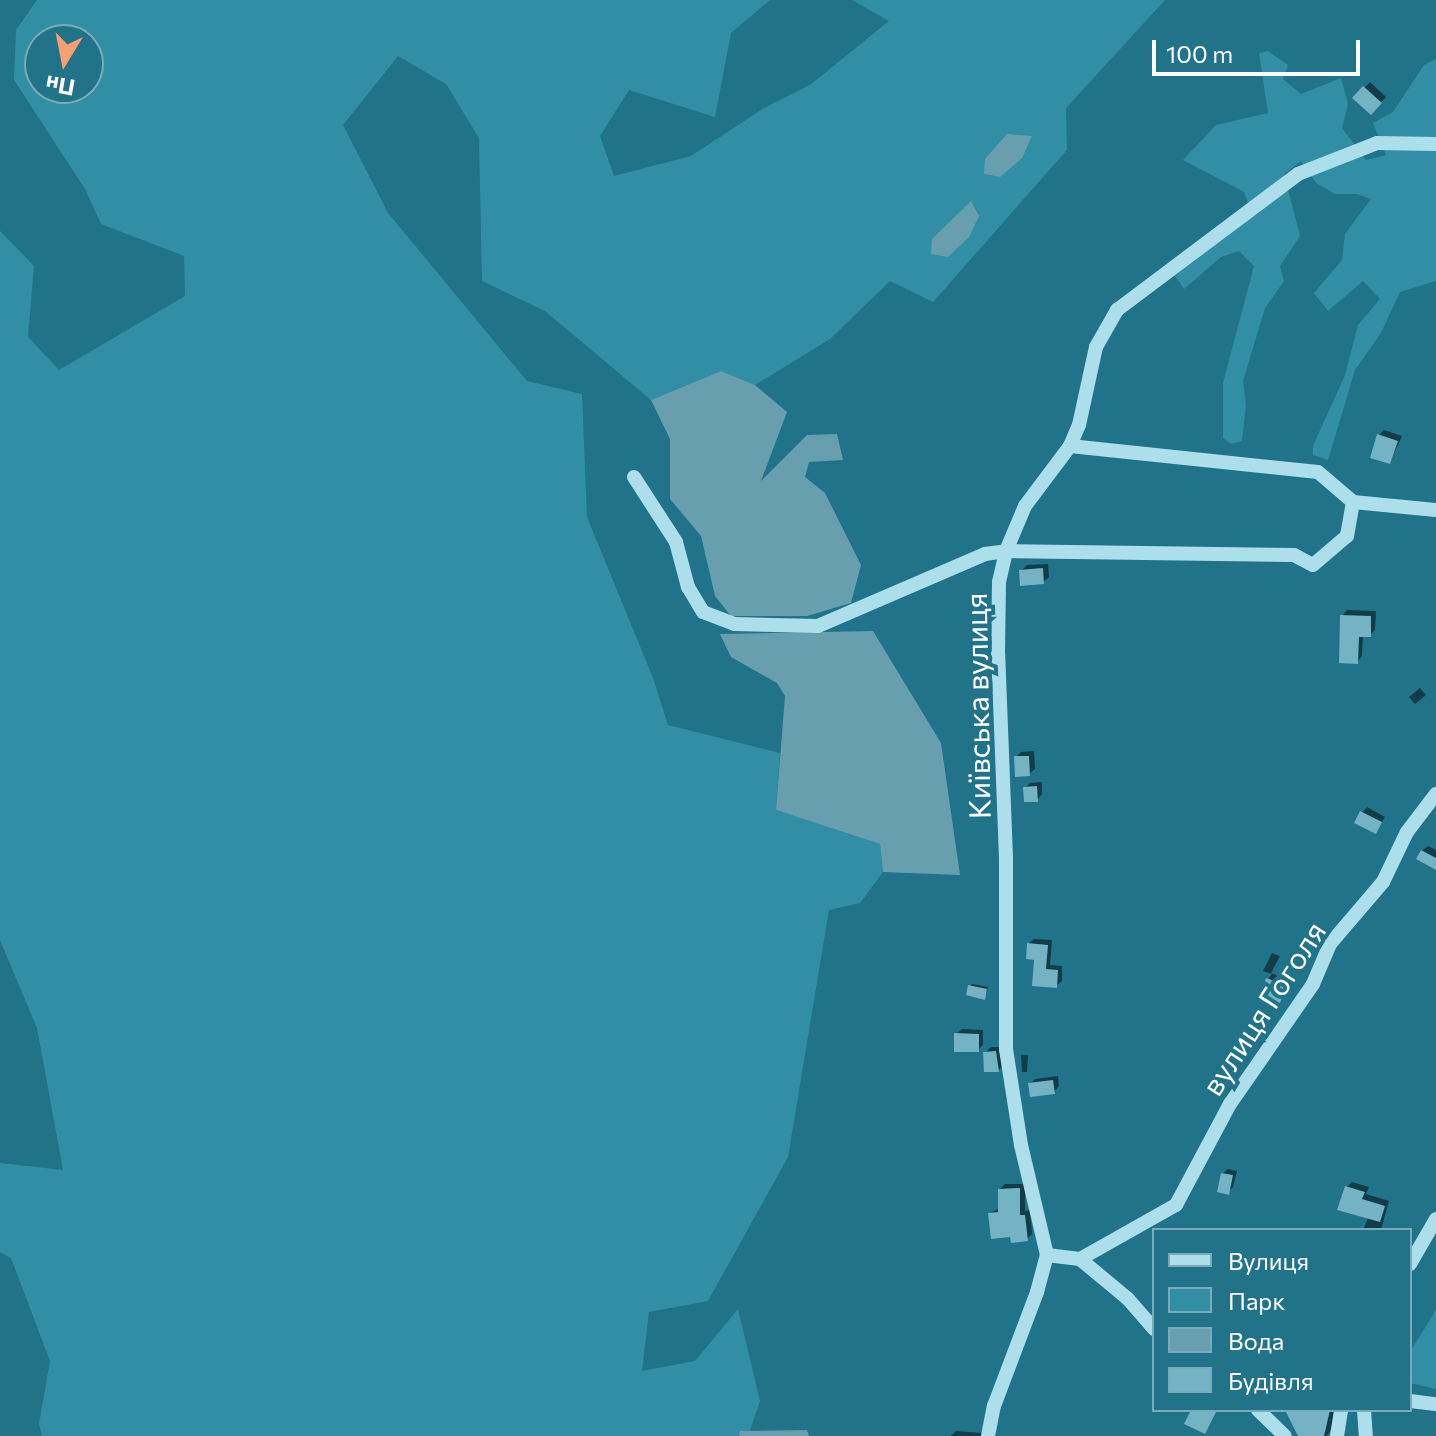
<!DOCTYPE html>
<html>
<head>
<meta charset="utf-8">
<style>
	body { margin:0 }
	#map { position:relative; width:1436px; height:1436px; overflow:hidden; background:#217389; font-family:Commissioner,sans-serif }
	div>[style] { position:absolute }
	.green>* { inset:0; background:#328ea5 }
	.water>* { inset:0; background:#689fae }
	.shadow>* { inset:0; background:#0007 }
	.building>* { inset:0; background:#73b3c3 }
	.minor>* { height:14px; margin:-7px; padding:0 7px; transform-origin:7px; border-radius:7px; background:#addeeb }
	span { translate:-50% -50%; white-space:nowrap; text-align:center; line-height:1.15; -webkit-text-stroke:8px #217389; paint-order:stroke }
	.street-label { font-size:30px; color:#fff }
	.legend { position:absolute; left:1152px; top:1228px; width:260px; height:184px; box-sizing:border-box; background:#217389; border:2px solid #7aabb8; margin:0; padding:10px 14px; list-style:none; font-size:24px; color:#fff }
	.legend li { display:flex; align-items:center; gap:16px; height:40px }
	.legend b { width:40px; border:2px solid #7aabb8 }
	.north { position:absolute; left:24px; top:24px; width:80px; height:80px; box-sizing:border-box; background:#217389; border:2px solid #7aabb8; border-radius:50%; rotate:190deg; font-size:22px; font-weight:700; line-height:32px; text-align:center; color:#fff }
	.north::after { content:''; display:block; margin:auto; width:28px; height:36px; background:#f7a06f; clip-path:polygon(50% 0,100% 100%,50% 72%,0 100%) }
	.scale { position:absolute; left:1152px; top:40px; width:208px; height:36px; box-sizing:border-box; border:4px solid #fff; border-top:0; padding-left:10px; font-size:24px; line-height:28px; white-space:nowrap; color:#fff; -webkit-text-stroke:6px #217389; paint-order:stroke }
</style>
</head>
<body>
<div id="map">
	<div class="green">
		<i style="clip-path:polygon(evenodd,37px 0,770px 0,731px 33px,715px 117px,629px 90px,600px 136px,614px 176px,691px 156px,764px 108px,810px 85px,889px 21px,852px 0,1165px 0,1066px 108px,1067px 150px,933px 302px,890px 281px,830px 339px,755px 385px,721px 371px,651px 400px,545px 311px,482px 281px,479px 138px,446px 84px,398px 56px,343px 125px,388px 213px,527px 381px,582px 394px,587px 517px,653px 678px,668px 725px,780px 753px,776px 810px,880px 844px,883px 872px,860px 903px,829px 910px,788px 1157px,708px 1301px,649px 1312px,642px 1371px,695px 1361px,738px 1309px,760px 1401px,748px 1436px,42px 1436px,39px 1424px,50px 1361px,11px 1258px,0 1252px,0 1163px,63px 1170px,37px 1028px,0 940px,0 231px,34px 266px,28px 337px,59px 370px,185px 296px,184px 256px,101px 224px,85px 189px,14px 80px,16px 30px,37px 0,40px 40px,88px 40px,88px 88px,40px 88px,40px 40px)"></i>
		<i style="clip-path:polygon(1268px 51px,1288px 65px,1283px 79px,1301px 94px,1341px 78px,1348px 104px,1342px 128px,1366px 160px,1386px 155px,1373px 123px,1393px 112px,1424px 65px,1436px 59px,1436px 281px,1400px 292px,1381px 333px,1355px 370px,1328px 460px,1313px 455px,1313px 446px,1345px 375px,1358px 325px,1380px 299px,1363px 281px,1328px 311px,1314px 293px,1342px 260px,1345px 234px,1371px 199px,1357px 194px,1335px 194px,1316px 183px,1301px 161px,1284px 174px,1300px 236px,1280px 266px,1284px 281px,1265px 308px,1243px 381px,1246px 405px,1242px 441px,1231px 444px,1223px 438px,1223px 383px,1254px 266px,1239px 251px,1221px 257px,1184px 289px,1175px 276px,1252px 214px,1244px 192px,1183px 160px,1216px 125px,1268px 113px,1259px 53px)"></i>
		<i style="clip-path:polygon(1436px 1310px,1436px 1389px,1410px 1383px,1410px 1352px)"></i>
	</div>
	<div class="water">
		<i style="clip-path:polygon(1007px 134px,1032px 136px,1022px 158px,1000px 177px,984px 174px,985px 159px)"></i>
		<i style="clip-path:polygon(971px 201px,979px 216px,969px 237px,948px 257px,931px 254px,932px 239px)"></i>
		<i style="clip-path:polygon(721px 371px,755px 385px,787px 412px,761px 481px,807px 435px,837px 434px,843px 460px,809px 462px,805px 477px,825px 493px,861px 565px,851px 603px,807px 616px,731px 616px,715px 596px,701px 536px,670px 499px,670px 439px,651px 400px)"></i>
		<i style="clip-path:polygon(873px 631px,941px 743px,960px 875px,883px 872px,880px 844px,776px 810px,785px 696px,777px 683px,731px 657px,720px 634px)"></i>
		<i style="clip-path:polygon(807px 1430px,809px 1436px,739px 1436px,740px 1431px)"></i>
	</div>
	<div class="shadow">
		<i style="clip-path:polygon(1370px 82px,1386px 97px,1371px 113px,1355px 98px)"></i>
		<i style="clip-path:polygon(1384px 430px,1402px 436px,1390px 462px,1379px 435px)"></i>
		<i style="clip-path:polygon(1048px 564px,1049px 577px,1043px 582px,1022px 570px,1027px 565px)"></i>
		<i style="clip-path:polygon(1347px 610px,1376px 611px,1375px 630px,1370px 635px,1363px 635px,1362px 656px,1357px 662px,1342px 616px)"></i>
		<i style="clip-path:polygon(1420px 688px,1426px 695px,1415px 704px,1409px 697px)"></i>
		<i style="clip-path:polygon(1034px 751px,1035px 769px,1029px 774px,1016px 757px,1021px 752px)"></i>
		<i style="clip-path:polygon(1042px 782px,1042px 794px,1037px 800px,1025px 788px,1030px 783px)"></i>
		<i style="clip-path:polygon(1367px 807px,1385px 817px,1375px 832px,1362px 813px)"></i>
		<i style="clip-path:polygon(1428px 846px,1436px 850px,1436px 865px,1422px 851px)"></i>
		<i style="clip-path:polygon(1034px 939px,1052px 940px,1050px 965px,1062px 966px,1062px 981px,1056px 986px,1028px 944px)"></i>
		<i style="clip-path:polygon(1272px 953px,1280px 956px,1271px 973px,1290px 980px,1279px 1003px,1268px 979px,1272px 974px,1263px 971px)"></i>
		<i style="clip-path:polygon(972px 984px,988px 987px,986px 995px,970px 986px)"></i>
		<i style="clip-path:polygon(962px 1029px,983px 1030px,983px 1045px,978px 1050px,956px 1034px)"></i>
		<i style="clip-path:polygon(991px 1047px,1001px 1047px,1004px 1064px,999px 1070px,985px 1053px)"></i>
		<i style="clip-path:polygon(1021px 1055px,1028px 1055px,1027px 1072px,1022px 1072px)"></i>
		<i style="clip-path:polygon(1058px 1076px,1059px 1086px,1054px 1092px,1030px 1084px,1035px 1079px)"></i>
		<i style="clip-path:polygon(1228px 1169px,1237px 1171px,1233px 1187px,1228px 1192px,1222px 1174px)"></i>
		<i style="clip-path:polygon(1352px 1182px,1369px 1187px,1366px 1194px,1389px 1201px,1381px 1230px,1363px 1230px,1368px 1218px,1347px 1187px)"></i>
		<i style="clip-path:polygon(1005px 1184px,1025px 1184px,1025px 1211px,1030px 1210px,1032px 1234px,1027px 1239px,1012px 1235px,990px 1213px,1000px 1208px,1000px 1189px)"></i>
		<i style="clip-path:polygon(1288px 1410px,1335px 1410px,1330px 1432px,1326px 1436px,1309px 1436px)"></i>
		<i style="clip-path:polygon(956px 1431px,982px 1433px,982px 1436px,951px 1436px)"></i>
	</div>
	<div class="building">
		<i style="clip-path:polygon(1363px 86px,1382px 103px,1371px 115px,1352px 98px)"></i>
		<i style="clip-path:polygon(1377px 434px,1398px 441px,1390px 464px,1370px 458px)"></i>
		<i style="clip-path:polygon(1043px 568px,1044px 584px,1020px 586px,1019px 570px)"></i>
		<i style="clip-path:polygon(1340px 615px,1371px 616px,1371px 637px,1359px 637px,1358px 664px,1339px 663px)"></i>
		<i style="clip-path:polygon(1014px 756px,1029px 756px,1030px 776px,1015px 777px)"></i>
		<i style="clip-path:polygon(1037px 786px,1038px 802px,1024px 802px,1023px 787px)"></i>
		<i style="clip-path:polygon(1360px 811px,1382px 822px,1376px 834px,1354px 823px)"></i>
		<i style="clip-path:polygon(1421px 850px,1436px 858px,1436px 870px,1416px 859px)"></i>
		<i style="clip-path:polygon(1027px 943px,1048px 945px,1046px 969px,1058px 970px,1057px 988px,1032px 986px,1034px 960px,1026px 959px)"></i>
		<i style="clip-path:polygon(1266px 978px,1286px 985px,1279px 1006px,1259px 999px)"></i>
		<i style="clip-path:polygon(968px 985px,987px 989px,985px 1000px,966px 995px)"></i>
		<i style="clip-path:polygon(954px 1033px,979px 1034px,979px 1052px,954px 1052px)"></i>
		<i style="clip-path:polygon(996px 1051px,999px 1072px,984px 1072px,983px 1052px)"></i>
		<i style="clip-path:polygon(1053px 1080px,1055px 1094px,1030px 1097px,1028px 1083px)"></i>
		<i style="clip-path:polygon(1221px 1173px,1233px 1175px,1229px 1195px,1217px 1192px)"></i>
		<i style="clip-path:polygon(1345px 1186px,1365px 1192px,1362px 1199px,1385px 1206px,1380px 1222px,1337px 1210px)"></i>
		<i style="clip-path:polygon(1020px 1188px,1020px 1215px,1025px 1215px,1028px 1241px,1011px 1243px,1010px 1237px,991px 1239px,988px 1213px,998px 1212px,998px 1189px)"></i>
		<i style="clip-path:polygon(1191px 1410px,1217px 1410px,1205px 1434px,1184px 1424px)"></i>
		<i style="clip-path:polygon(1285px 1410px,1330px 1410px,1324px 1436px,1298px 1436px)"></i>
	</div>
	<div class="minor">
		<i style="left:1070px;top:446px;width:249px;rotate:6deg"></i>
		<i style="left:1318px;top:472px;width:46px;rotate:40.6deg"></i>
		<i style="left:634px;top:477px;width:77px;rotate:57.1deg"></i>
		<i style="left:676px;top:542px;width:47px;rotate:75.1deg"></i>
		<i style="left:688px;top:587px;width:29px;rotate:59deg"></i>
		<i style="left:703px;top:612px;width:33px;rotate:21deg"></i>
		<i style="left:734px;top:624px;width:84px;rotate:1.4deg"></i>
		<i style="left:818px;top:626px;width:182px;rotate:-23.3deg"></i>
		<i style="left:985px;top:554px;width:21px;rotate:-8deg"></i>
		<i style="left:1006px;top:551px;width:288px;rotate:0.8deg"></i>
		<i style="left:1294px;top:555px;width:21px;rotate:28deg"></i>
		<i style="left:1313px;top:565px;width:45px;rotate:-40.5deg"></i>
		<i style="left:1347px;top:536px;width:35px;rotate:-80deg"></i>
		<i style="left:1353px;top:502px;width:83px;rotate:5.5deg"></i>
		<i style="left:1047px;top:1255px;width:33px;rotate:7deg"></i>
		<i style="left:1080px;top:1259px;width:62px;rotate:39.8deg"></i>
		<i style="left:1128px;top:1299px;width:40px;rotate:49deg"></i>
		<i style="left:1080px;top:1259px;width:110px;rotate:-29.4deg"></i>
		<i style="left:1176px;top:1205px;width:115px;rotate:-61.9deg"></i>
		<i style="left:1230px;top:1104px;width:146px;rotate:-55.3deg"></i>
		<i style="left:1313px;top:984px;width:43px;rotate:-67deg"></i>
		<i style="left:1330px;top:944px;width:82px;rotate:-49.5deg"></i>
		<i style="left:1383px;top:882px;width:55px;rotate:-64.4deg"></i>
		<i style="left:1407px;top:832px;width:48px;rotate:-52.7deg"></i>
		<i style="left:1410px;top:1264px;width:52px;rotate:-60deg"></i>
		<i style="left:1410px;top:1401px;width:26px;rotate:7deg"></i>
		<i style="left:1258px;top:1410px;width:37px;rotate:44deg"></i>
		<i style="left:1364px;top:1410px;width:26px;rotate:86deg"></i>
		<i style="left:988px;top:1436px;width:31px;rotate:-79deg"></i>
		<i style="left:994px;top:1406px;width:122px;rotate:-69.3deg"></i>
		<i style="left:1037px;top:1292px;width:38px;rotate:-75deg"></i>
		<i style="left:1047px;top:1255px;width:113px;rotate:-103.3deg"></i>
		<i style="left:1021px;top:1145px;width:97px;rotate:-98.9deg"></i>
		<i style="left:1006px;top:1049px;width:191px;rotate:-90deg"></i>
		<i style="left:1006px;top:858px;width:205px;rotate:-92.2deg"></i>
		<i style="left:998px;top:653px;width:71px;rotate:-89.2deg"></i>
		<i style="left:999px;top:582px;width:32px;rotate:-77deg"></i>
		<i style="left:1006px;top:551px;width:49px;rotate:-67.1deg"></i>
		<i style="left:1025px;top:506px;width:75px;rotate:-53.1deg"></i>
		<i style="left:1070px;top:446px;width:23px;rotate:-67deg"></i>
		<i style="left:1079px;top:425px;width:80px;rotate:-77.7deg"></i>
		<i style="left:1096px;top:347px;width:43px;rotate:-60.4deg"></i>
		<i style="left:1117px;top:310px;width:226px;rotate:-36.9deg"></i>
		<i style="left:1298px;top:174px;width:85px;rotate:-21.4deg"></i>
		<i style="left:1377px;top:143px;width:59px;rotate:1deg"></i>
		<i style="left:1337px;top:1436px;width:26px;rotate:-81deg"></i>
	</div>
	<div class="street-label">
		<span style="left:977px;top:706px;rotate:-91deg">Київська вулиця</span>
		<span style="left:1263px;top:1008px;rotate:-57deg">вулиця Гоголя</span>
	</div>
	<ul class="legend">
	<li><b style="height:10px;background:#addeeb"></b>Вулиця</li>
	<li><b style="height:22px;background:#328ea5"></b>Парк</li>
	<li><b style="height:22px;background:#689fae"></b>Вода</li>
	<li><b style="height:22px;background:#73b3c3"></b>Будівля</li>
	</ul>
	<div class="north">Пн</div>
	<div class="scale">100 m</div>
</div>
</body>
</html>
